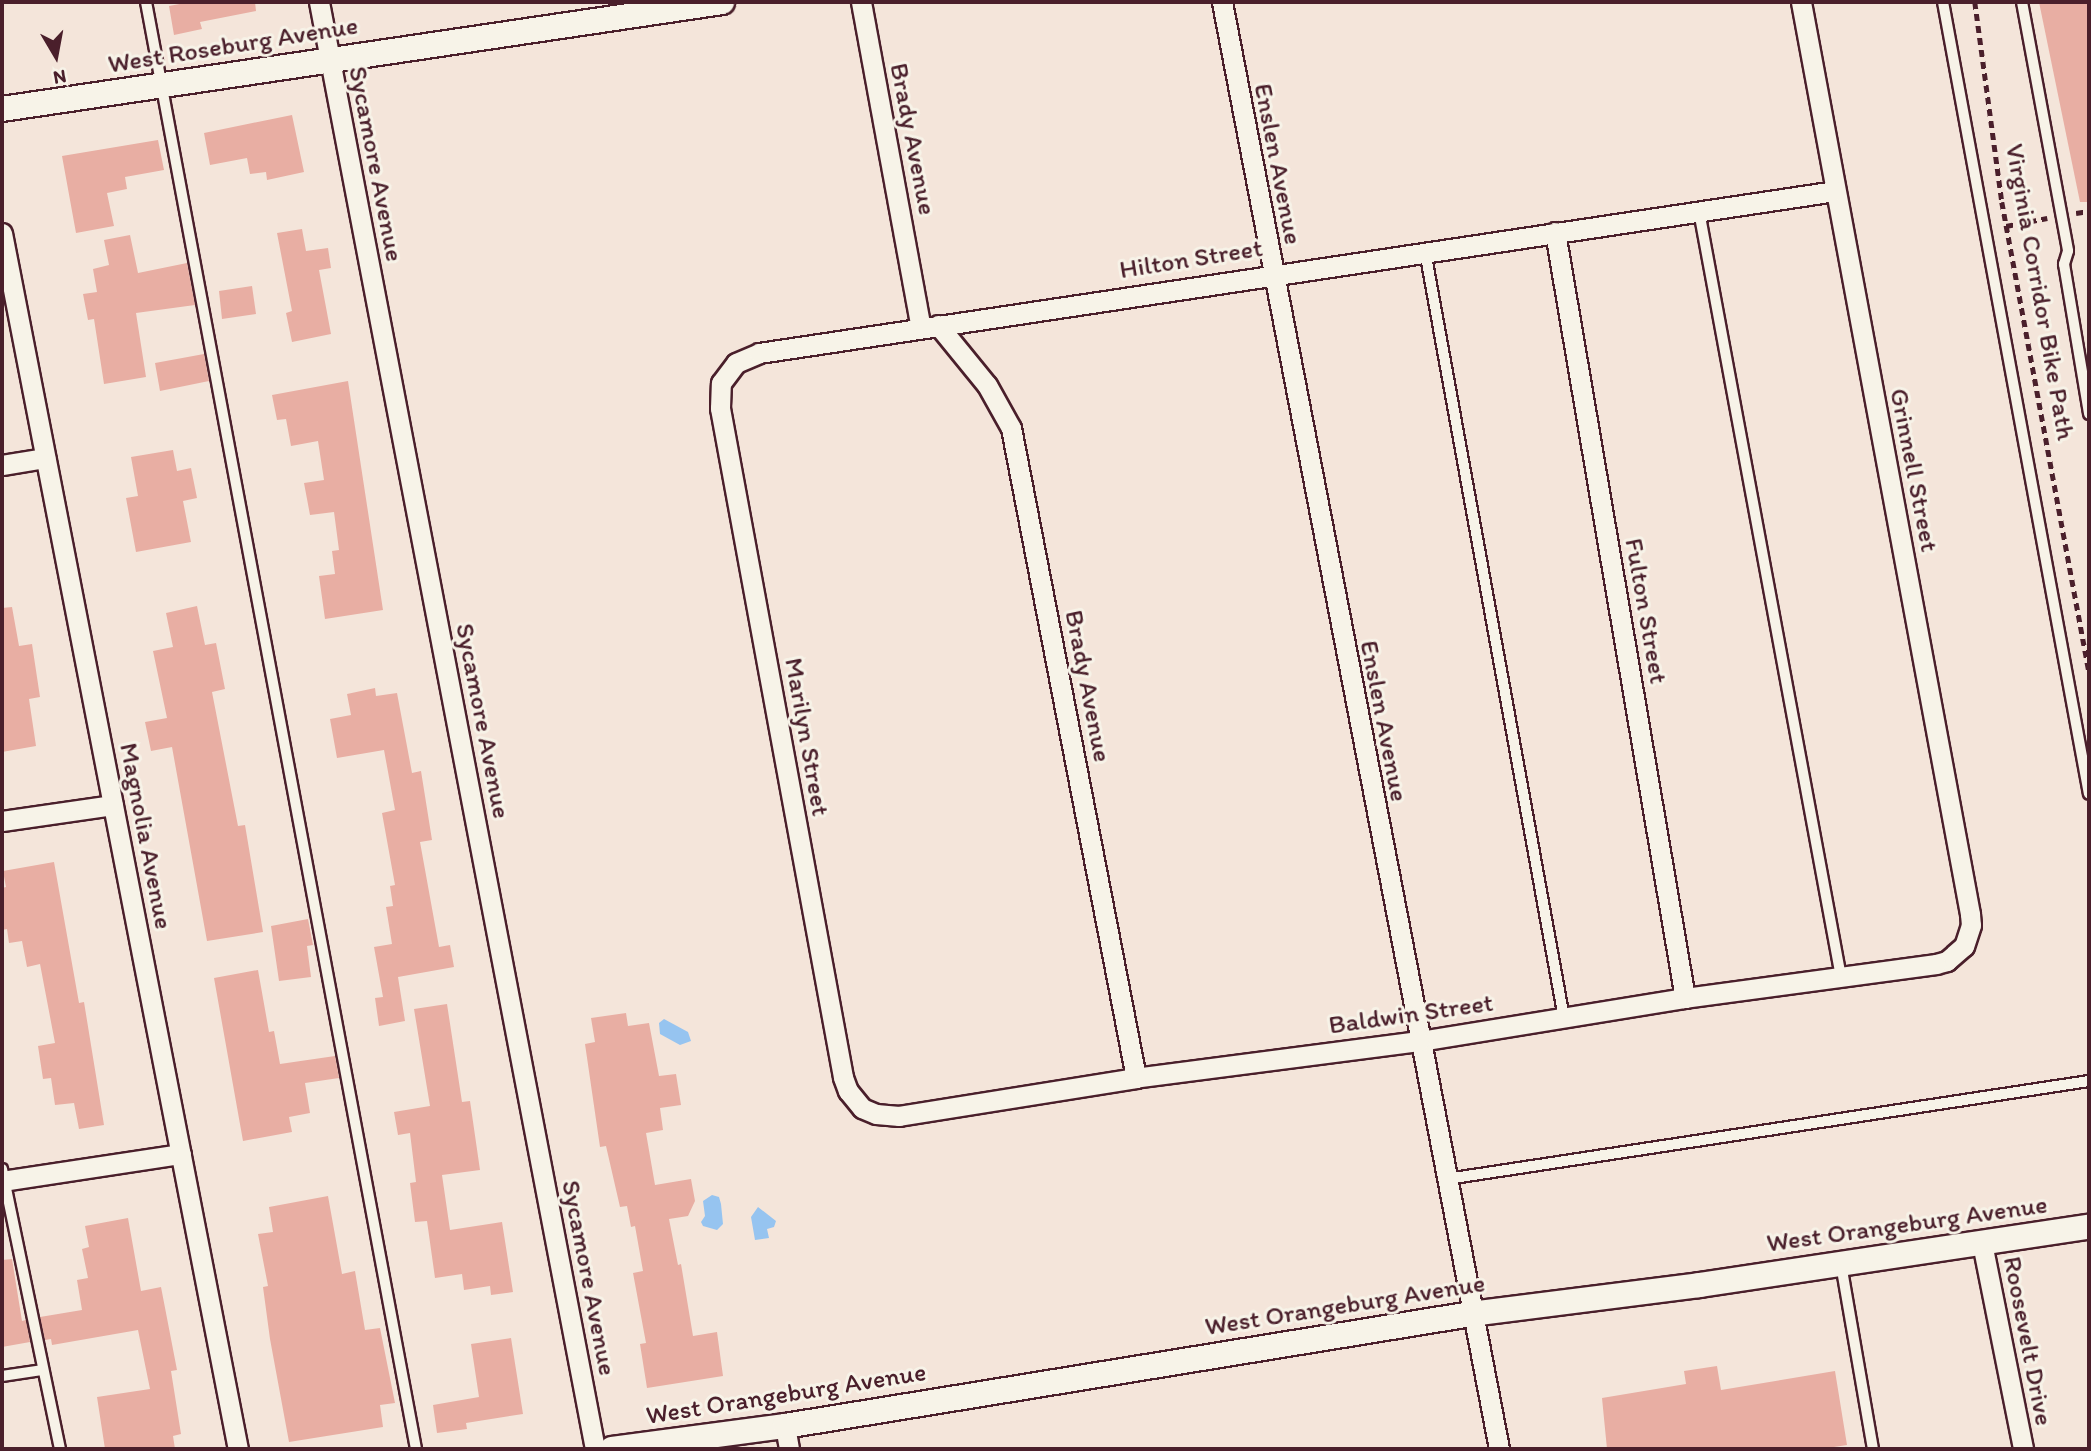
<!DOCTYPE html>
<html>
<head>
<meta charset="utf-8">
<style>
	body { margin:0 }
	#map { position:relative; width:2091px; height:1451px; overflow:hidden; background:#f4e5da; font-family:Itim,sans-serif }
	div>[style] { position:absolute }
	.water>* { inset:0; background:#96c4f0 }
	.building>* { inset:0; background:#e8aea3 }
	.path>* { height:4.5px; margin-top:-2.25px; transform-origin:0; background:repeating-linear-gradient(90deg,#4a1f2b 0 7px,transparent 0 12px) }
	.roads { filter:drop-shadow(2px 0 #4a1f2b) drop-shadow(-2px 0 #4a1f2b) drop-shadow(0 2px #4a1f2b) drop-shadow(0 -2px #4a1f2b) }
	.service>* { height:10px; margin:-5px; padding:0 5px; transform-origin:5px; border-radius:5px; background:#f7f3e8 }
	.minor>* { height:19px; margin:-9.5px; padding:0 9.5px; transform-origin:9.5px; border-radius:9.5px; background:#f7f3e8 }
	.tertiary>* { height:24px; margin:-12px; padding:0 12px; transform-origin:12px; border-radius:12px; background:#f7f3e8 }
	span { translate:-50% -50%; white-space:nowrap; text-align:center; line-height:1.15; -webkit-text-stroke:6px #f7f3e8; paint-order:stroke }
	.street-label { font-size:26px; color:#4a1f2b }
	.frame { position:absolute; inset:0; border:4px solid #4a1f2b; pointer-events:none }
	.north { position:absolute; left:21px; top:21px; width:70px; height:70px; -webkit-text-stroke:5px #f7f3e8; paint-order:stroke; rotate:170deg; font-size:19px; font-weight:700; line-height:28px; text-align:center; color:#4a1f2b }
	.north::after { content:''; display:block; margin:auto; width:24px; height:32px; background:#4a1f2b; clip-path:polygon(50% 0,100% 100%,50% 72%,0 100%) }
</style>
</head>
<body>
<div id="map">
	<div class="water">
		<i style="clip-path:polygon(664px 1019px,688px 1032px,691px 1041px,680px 1045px,660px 1034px,659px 1023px)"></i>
		<i style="clip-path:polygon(712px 1195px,719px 1197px,721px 1204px,723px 1224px,717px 1230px,703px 1226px,701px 1222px,705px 1216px,703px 1201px)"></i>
		<i style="clip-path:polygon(758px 1207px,776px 1221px,774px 1227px,767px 1229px,769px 1238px,755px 1240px,751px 1217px)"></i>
	</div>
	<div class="building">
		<i style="clip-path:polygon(190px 2px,255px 2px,256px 11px,200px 22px,202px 29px,174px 35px,169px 6px)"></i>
		<i style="clip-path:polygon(2039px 2px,2089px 2px,2089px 202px,2080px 202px)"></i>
		<i style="clip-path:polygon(292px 115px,304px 172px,267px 180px,266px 172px,250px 174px,247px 158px,210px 165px,204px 133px)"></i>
		<i style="clip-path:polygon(158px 140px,164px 170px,125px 177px,127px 189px,107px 193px,114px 226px,76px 233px,62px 156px)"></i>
		<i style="clip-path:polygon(302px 229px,306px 251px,328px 248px,331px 268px,319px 270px,331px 334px,292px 342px,286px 313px,292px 311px,277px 233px)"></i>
		<i style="clip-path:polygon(130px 235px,138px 273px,187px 263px,195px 305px,136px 313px,146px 377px,104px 384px,94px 319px,88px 320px,83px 294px,97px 292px,93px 269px,109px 265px,104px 240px)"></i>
		<i style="clip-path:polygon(252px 286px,256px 314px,222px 319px,219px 291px)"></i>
		<i style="clip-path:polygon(204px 354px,209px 381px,160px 391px,155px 363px)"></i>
		<i style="clip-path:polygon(348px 381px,383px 610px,325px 619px,319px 576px,335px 574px,332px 551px,339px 550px,334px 512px,310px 515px,304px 483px,324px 480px,318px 441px,291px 446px,286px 419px,277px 420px,272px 395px)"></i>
		<i style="clip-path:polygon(173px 450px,177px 471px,191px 468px,197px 498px,183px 501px,191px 542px,136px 552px,126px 498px,138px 496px,131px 457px)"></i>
		<i style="clip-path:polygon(197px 606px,205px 645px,216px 643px,225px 689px,212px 692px,238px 826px,245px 825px,263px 932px,207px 941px,172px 747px,151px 751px,145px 722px,167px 718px,153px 651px,173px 647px,166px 613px)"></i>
		<i style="clip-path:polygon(12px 607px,19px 646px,32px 644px,40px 697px,29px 699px,36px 746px,2px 752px,2px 608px)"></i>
		<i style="clip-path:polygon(375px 688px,376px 696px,397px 693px,412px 773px,421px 771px,432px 840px,420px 842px,439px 947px,450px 945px,454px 967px,398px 977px,405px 1021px,379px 1026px,375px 998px,383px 997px,374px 947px,392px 944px,386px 907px,393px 906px,390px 886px,395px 885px,382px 813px,395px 810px,384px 750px,337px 758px,330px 719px,351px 715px,347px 694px)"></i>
		<i style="clip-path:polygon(54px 862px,79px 1003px,84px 1002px,104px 1125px,79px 1129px,74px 1103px,55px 1105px,51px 1078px,43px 1079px,38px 1046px,55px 1043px,40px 964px,27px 967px,22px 941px,9px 943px,7px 929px,2px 930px,2px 888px,6px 887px,3px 871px)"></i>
		<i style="clip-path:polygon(308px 919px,313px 945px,307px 946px,311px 977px,279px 981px,271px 926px)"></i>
		<i style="clip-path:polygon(258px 970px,269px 1032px,274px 1031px,280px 1064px,335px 1056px,339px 1078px,305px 1083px,310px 1113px,289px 1117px,292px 1132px,243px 1141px,214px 978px)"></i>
		<i style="clip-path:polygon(447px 1004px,462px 1102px,470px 1101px,480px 1170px,442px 1175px,450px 1230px,502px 1222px,513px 1292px,491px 1295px,490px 1286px,464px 1290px,462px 1274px,435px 1278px,427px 1221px,415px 1222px,410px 1183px,416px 1182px,410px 1133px,398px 1135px,394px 1112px,430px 1106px,414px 1009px)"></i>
		<i style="clip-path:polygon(626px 1013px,628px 1026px,649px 1023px,659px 1076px,676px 1074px,681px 1105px,660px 1108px,663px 1130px,646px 1133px,655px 1185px,691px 1179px,695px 1201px,688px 1216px,669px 1219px,678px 1265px,681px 1264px,693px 1336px,717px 1332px,723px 1376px,647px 1388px,640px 1344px,646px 1343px,633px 1273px,643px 1271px,635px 1226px,631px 1227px,627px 1206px,620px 1207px,606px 1146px,600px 1147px,585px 1044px,595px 1042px,591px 1018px)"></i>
		<i style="clip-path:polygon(328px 1196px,342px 1274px,355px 1271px,365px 1330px,380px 1328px,395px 1403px,380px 1405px,383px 1427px,289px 1442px,270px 1339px,263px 1287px,268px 1286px,258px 1234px,273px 1232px,269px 1207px)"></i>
		<i style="clip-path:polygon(128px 1218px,141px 1291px,161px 1287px,177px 1370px,171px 1371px,181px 1434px,173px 1436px,175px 1449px,105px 1449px,97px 1397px,150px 1389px,138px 1330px,52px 1345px,51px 1339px,45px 1340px,40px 1317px,82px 1310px,77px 1280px,88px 1278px,82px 1249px,89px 1247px,85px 1226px)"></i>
		<i style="clip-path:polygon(12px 1259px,22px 1321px,26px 1320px,30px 1342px,2px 1347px,2px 1260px)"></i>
		<i style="clip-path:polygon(511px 1338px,523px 1414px,466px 1423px,467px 1429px,437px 1433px,433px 1405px,479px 1397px,471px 1344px)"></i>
		<i style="clip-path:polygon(1717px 1366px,1721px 1390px,1835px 1371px,1847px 1445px,1821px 1449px,1607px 1449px,1602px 1398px,1686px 1384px,1684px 1371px)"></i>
	</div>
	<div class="path">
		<i style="left:1975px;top:2px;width:202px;rotate:82.3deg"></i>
		<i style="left:2002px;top:202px;width:477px;rotate:79.5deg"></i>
		<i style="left:2076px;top:213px;width:13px;rotate:-9deg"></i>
		<i style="left:2006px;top:226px;width:42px;rotate:-11deg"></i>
	</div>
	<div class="roads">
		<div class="service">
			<i style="left:146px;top:2px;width:1472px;rotate:79.43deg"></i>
			<i style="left:1943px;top:2px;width:805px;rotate:79.56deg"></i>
			<i style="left:2022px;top:2px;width:253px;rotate:79.5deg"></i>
			<i style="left:2068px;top:251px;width:14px;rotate:107deg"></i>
			<i style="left:2064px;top:264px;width:152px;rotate:80.5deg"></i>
			<i style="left:1699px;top:211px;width:779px;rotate:79.5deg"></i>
			<i style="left:1425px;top:251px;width:779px;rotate:79.73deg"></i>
			<i style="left:2px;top:1169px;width:286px;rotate:78.3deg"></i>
			<i style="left:1447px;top:1179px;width:649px;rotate:-8.68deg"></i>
			<i style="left:1841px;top:1264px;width:188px;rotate:80.2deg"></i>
			<i style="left:2px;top:1376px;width:40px;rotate:-8.5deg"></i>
		</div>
		<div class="minor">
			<i style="left:319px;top:2px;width:1473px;rotate:79.2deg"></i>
			<i style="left:861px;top:2px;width:331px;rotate:79.6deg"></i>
			<i style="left:1222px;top:2px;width:1473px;rotate:79.16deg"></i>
			<i style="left:1801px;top:2px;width:928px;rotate:79.5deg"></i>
			<i style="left:1970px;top:914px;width:11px;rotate:85deg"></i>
			<i style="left:1971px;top:925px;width:22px;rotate:108deg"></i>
			<i style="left:1964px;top:946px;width:23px;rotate:139deg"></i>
			<i style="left:1947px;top:961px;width:11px;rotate:165deg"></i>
			<i style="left:1936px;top:964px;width:253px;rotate:172.3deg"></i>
			<i style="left:1685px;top:998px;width:269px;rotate:170.8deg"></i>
			<i style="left:1419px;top:1041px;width:285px;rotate:172.6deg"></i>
			<i style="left:1136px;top:1078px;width:240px;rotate:170.9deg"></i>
			<i style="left:899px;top:1116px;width:23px;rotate:-175deg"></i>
			<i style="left:876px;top:1114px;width:15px;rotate:-157deg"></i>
			<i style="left:862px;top:1108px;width:22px;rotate:-129deg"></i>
			<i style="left:848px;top:1091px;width:15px;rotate:-110deg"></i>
			<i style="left:843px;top:1077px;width:680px;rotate:-100.42deg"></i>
			<i style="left:720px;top:408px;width:25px;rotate:-88deg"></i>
			<i style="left:721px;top:383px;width:25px;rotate:-53deg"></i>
			<i style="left:736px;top:363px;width:25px;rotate:-23deg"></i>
			<i style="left:759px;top:353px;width:1088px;rotate:-8.56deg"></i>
			<i style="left:1555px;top:232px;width:777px;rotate:80.37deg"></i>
			<i style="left:2px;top:233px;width:1239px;rotate:79.02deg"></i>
			<i style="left:938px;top:325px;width:77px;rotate:50.8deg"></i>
			<i style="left:987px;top:385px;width:49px;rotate:60.8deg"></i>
			<i style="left:1011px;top:428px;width:662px;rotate:79.11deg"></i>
			<i style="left:2px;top:465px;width:44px;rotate:-9.2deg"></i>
			<i style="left:2px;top:821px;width:112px;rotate:-8.2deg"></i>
			<i style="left:2px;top:1181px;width:181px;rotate:-8.6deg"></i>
			<i style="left:1982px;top:1243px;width:210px;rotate:78.7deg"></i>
			<i style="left:785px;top:1426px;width:23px;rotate:80deg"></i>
		</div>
		<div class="tertiary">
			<i style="left:2px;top:109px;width:728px;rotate:-8.45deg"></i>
			<i style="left:612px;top:1449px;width:175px;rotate:-7.6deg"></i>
			<i style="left:785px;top:1426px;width:695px;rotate:-9.27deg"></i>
			<i style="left:1471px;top:1314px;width:230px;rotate:-7.2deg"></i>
			<i style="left:1699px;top:1285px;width:394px;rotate:-8.5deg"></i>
		</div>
	</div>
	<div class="street-label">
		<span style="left:233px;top:45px;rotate:-9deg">West Roseburg Avenue</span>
		<span style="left:913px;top:139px;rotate:79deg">Brady Avenue</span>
		<span style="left:376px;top:164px;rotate:79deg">Sycamore Avenue</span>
		<span style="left:1278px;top:164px;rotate:79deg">Enslen Avenue</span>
		<span style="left:1191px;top:259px;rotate:-9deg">Hilton Street</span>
		<span style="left:2040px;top:292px;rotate:80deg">Virginia Corridor Bike Path</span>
		<span style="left:1914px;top:470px;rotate:79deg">Grinnell Street</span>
		<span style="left:1646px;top:611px;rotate:80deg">Fulton Street</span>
		<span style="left:1088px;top:686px;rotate:79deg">Brady Avenue</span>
		<span style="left:483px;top:721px;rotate:79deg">Sycamore Avenue</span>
		<span style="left:1384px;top:721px;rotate:79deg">Enslen Avenue</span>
		<span style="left:807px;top:737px;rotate:80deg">Marilyn Street</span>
		<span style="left:146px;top:836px;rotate:79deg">Magnolia Avenue</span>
		<span style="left:1411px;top:1014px;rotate:-8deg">Baldwin Street</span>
		<span style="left:1907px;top:1224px;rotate:-8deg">West Orangeburg Avenue</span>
		<span style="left:589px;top:1278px;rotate:79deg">Sycamore Avenue</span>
		<span style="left:1345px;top:1305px;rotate:-9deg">West Orangeburg Avenue</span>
		<span style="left:2028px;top:1341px;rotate:79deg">Roosevelt Drive</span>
		<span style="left:786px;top:1394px;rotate:-9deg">West Orangeburg Avenue</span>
	</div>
	<div class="frame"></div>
	<div class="north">N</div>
</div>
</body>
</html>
